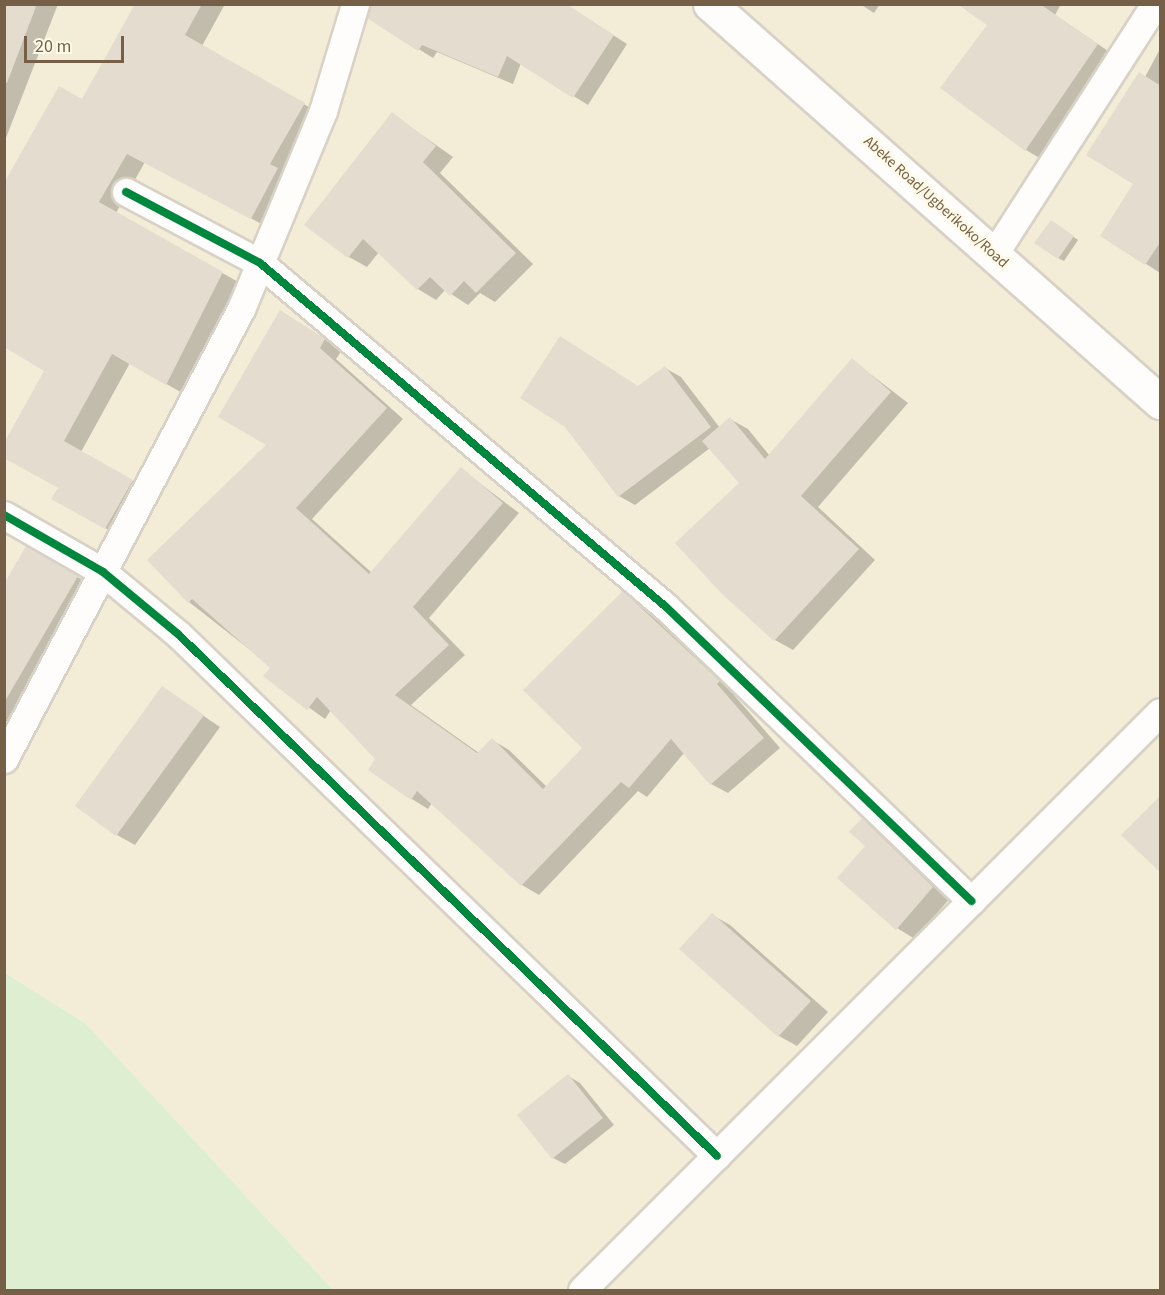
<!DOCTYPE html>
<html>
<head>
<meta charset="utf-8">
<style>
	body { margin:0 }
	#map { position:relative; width:1165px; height:1295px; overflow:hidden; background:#f7f4e7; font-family:"Source Sans 3",sans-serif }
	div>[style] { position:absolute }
	.residential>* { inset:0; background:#f3ecd7 }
	.green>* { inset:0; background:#deefd1 }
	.shadow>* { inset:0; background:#0003 }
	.building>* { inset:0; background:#e3dccf }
	.roads { filter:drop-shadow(2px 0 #d8d1c5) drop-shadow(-2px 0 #d8d1c5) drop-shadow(0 2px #d8d1c5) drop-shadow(0 -2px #d8d1c5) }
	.street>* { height:27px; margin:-13.5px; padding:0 13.5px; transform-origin:13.5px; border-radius:13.5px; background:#fefdfb }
	.secondary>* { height:33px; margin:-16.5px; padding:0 16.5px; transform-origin:16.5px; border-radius:16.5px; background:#fefdfb }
	.cycleway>* { height:8px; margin:-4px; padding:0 4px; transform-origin:4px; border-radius:4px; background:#00873e }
	span { translate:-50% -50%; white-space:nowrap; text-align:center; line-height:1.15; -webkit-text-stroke:5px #fffae8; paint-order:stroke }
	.street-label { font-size:15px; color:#756047 }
	.frame { position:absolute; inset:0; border:6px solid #756047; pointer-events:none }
	.scale { position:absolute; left:24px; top:36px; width:100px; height:27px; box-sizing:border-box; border:3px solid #756047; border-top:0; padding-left:8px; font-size:18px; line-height:21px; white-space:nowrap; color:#756047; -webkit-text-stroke:4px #fffae8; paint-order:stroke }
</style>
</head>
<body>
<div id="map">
	<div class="residential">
		<i style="clip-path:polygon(4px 5px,1160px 5px,1160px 1290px,333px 1290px,86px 1024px,5px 972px)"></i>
	</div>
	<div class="green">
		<i style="clip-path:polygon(4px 972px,86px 1024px,333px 1290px,5px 1290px)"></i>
	</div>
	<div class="shadow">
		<i style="clip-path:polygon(4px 4px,58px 4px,4px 143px)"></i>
		<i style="clip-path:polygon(137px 4px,225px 4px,202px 46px,321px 114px,269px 228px,145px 162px,116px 213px,240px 283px,184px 394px,130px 363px,81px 452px,150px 491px,123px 538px,53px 499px,60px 487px,46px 371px,82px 101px)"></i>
		<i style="clip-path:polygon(565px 4px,627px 44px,588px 105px,521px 63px,513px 84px,437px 52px,433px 58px,369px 18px)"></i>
		<i style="clip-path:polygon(860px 4px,880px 4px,874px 13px)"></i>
		<i style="clip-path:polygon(985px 4px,1061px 4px,1055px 15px,1114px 55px,1043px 160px,1026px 150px)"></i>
		<i style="clip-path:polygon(1160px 49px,1160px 273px,1102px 235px,1135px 184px,1145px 77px)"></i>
		<i style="clip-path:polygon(392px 114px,453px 157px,440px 173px,533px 264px,495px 302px,480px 293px,468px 305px,445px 290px,436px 300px,418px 289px,379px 252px,367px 267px,349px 257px)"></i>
		<i style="clip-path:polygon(1057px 225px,1078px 240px,1064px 261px,1058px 258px)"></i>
		<i style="clip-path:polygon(297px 322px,342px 350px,336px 359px,403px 419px,312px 519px,372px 573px,461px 469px,519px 513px,429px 618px,465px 655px,411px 705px,479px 753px,492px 740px,509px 750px,547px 787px,584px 748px,623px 593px,640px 603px,736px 692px,734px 695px,780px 748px,728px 793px,711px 784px,684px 753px,647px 797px,638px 791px,539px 895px,522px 885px,432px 803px,428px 809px,412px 799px,331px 710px,325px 719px,265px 676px,272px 667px,189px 602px,269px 445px)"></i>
		<i style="clip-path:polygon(852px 360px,908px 403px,818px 507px,875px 560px,793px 650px,775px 640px,741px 484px,710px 448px,635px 505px,619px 496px,639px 388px,665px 368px,681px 377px,720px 428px,730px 419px,748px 429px,770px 456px)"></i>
		<i style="clip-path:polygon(27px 548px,95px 587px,33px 694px,25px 689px,4px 726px,4px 587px)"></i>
		<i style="clip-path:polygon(162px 688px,220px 727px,135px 845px,117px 835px)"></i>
		<i style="clip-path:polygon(862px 820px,880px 830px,950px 898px,915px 939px,897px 928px)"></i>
		<i style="clip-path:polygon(712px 915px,730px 925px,828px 1012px,797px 1046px,779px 1036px)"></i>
		<i style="clip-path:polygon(568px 1076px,580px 1083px,614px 1125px,565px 1164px,553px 1158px)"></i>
	</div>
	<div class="building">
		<i style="clip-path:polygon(4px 4px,37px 4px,7px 83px,4px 82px)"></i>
		<i style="clip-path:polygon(135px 4px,202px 4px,185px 35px,305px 103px,270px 164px,278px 168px,251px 219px,127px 154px,99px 202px,223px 272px,166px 385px,112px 354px,64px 441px,133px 480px,105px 529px,51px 499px,58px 488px,4px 458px,4px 443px,44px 371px,4px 347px,4px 183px,59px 86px,82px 99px)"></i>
		<i style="clip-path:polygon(370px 4px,566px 4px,614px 35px,573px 98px,507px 56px,498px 77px,422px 45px,418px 51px,367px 18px)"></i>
		<i style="clip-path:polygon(957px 4px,1040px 4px,1098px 44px,1025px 151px,940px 88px,987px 25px)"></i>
		<i style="clip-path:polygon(1139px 72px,1161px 86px,1161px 241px,1145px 265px,1100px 236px,1133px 184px,1086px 155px)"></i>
		<i style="clip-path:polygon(392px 112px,436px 146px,423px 162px,516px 253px,476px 293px,464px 281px,450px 296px,430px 277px,417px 290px,363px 239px,348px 258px,304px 225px)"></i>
		<i style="clip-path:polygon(1051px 220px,1074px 236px,1058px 259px,1034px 243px)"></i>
		<i style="clip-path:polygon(280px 310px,325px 339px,320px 348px,387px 408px,296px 508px,369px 574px,461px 467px,503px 503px,413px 607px,449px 645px,395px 695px,477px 753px,492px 738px,543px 789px,582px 748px,523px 690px,623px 591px,720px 681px,717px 684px,764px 738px,710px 785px,671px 739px,629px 788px,621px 782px,521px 886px,417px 791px,411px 800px,368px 770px,375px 759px,317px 697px,307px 710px,263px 676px,270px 668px,192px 599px,188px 603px,147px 560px,266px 445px,218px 417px)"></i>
		<i style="clip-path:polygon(560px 336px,638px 386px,665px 366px,711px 427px,618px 497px,565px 427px,520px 398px)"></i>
		<i style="clip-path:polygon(852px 358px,891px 392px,801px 496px,859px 549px,774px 641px,721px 593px,675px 543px,739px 483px,702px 441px,730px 417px,765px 459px)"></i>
		<i style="clip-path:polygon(26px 546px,78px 576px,4px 703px,4px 584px)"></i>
		<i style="clip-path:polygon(162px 686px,204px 715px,116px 836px,75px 806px)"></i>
		<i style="clip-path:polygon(1161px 795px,1161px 873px,1121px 835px)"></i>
		<i style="clip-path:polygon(862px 818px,933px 887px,896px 930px,837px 878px,865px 846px,849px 832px)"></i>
		<i style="clip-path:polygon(712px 913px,811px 1001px,778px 1037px,679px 949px)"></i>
		<i style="clip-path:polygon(568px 1074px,603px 1118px,552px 1159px,517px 1115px)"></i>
	</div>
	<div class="roads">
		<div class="street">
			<i style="left:126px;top:192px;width:152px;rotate:27.9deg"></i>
			<i style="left:260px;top:263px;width:532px;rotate:40.27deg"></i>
			<i style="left:666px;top:607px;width:424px;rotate:43.9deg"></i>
			<i style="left:994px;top:254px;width:297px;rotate:-57.2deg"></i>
			<i style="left:4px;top:515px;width:114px;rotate:29.9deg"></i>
			<i style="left:103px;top:572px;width:97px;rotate:39.6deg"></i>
			<i style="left:178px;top:634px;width:750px;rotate:44.08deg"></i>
			<i style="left:4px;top:759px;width:509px;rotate:-62.23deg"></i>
			<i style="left:241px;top:309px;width:214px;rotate:-67.5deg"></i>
			<i style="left:323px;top:111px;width:112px;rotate:-73.3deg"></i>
			<i style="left:582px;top:1290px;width:817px;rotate:-45deg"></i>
		</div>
		<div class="secondary">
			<i style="left:710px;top:4px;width:601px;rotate:41.49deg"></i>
		</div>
	</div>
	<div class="cycleway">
		<i style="left:126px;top:192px;width:152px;rotate:27.9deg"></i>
		<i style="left:260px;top:263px;width:532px;rotate:40.27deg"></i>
		<i style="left:666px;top:607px;width:424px;rotate:43.9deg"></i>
		<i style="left:4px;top:515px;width:114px;rotate:29.9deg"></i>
		<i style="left:103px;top:572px;width:97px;rotate:39.6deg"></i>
		<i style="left:178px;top:634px;width:750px;rotate:44.08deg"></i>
	</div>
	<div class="street-label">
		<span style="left:936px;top:202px;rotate:42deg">Abeke Road/Ugberikoko/Road</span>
	</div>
	<div class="frame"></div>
	<div class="scale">20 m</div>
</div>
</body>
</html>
